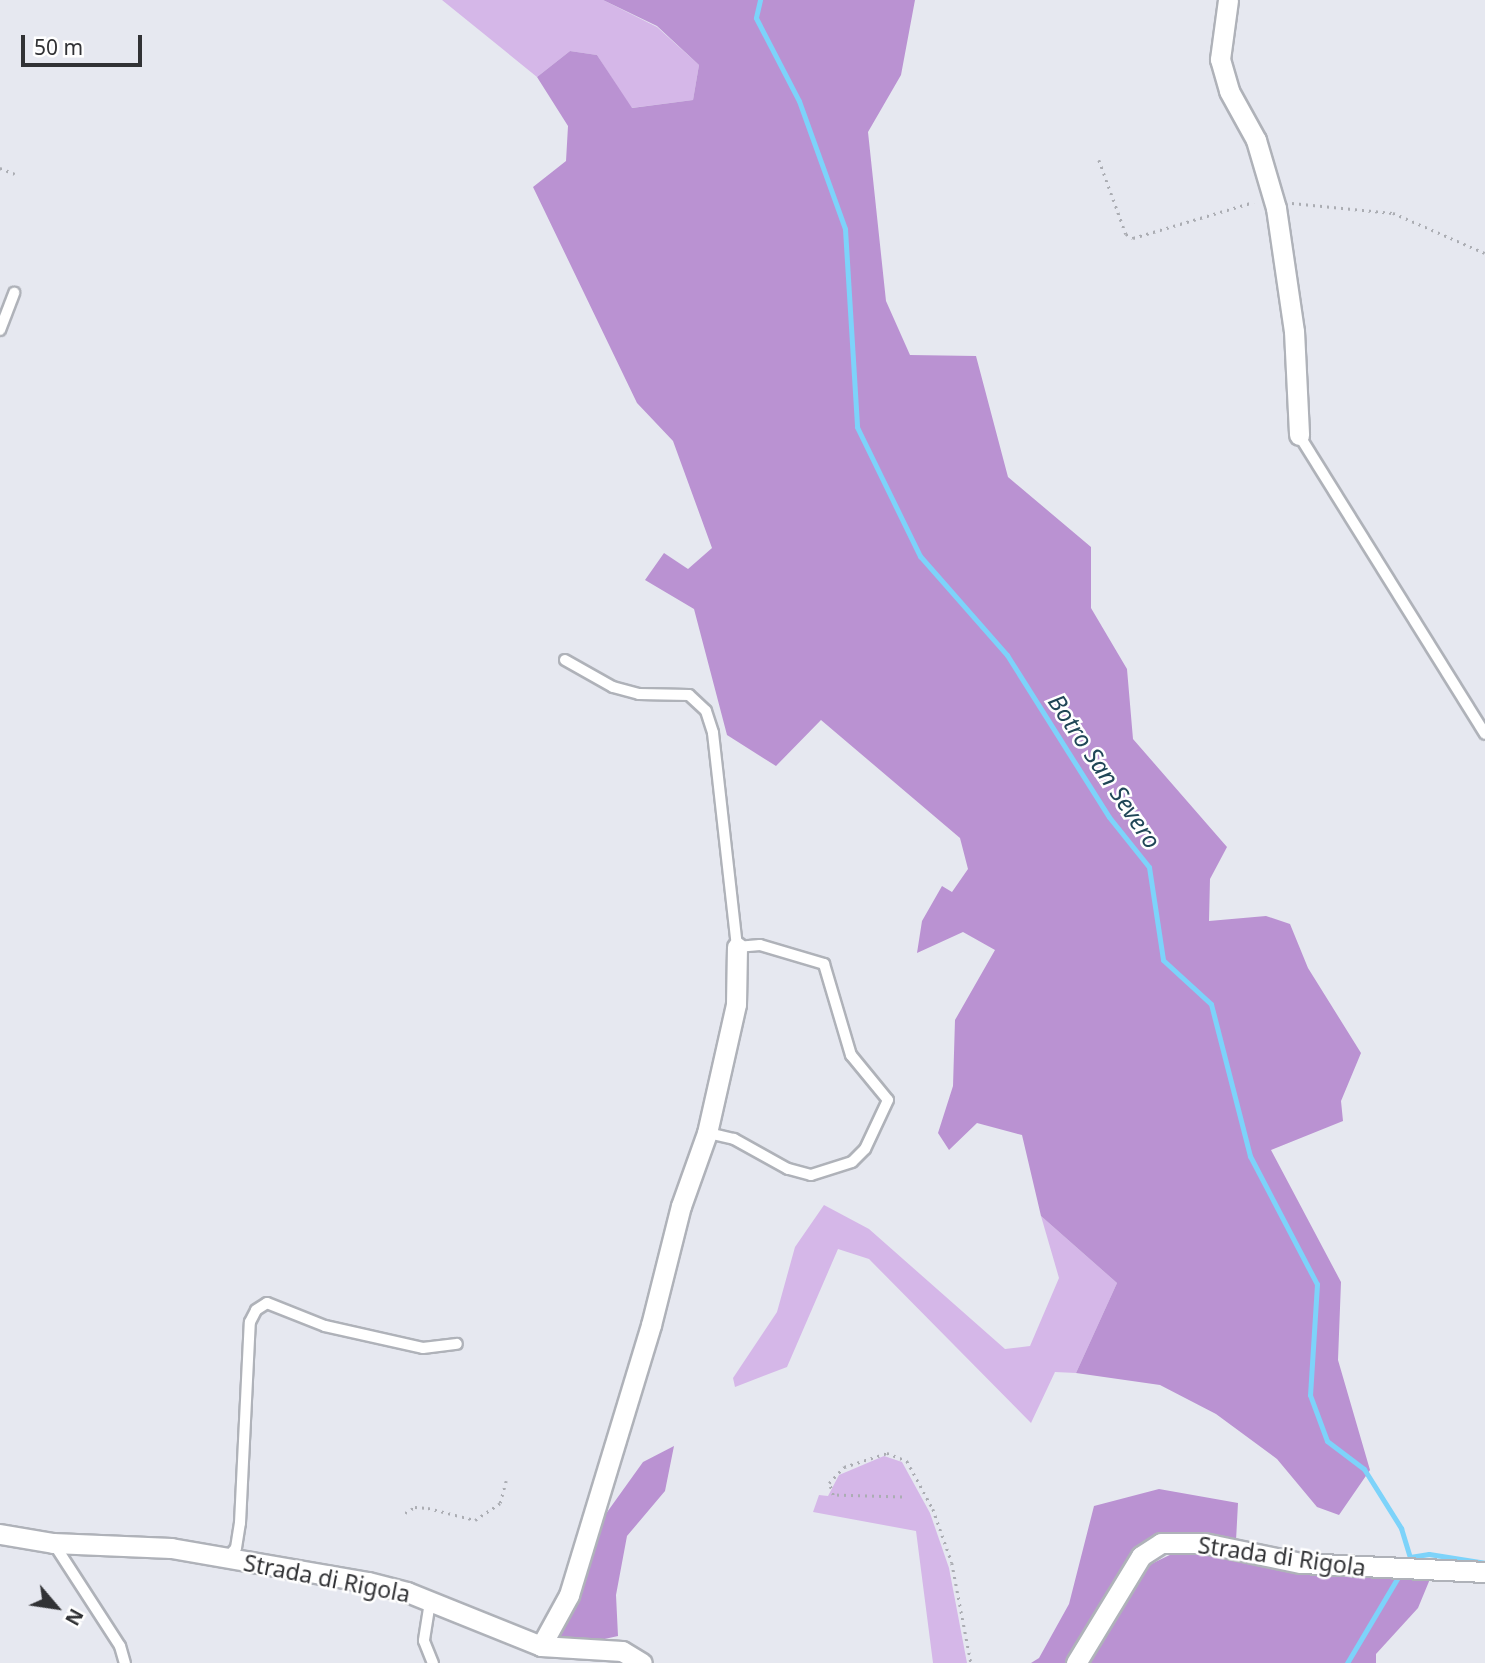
<!DOCTYPE html>
<html>
<head>
<meta charset="utf-8">
<style>
	body { margin:0 }
	#map { position:relative; width:1485px; height:1663px; overflow:hidden; background:#e6e8f0; font-family:"Noto Sans",sans-serif }
	div>[style] { position:absolute }
	.green>* { inset:0; background:#d5b7e8 }
	.forest>* { inset:0; background:#ba92d2 }
	.stream>* { height:5px; margin:-2.5px; padding:0 2.5px; transform-origin:2.5px; border-radius:2.5px; background:#7dd3fa }
	.path>* { height:2.5px; margin-top:-1.25px; transform-origin:0; background:repeating-linear-gradient(90deg,#abadb3 0 2px,transparent 0 7px) }
	.roads { filter:drop-shadow(2px 0 #afb2b9) drop-shadow(-2px 0 #afb2b9) drop-shadow(0 2px #afb2b9) drop-shadow(0 -2px #afb2b9) }
	.lane>* { height:10px; margin:-5px; padding:0 5px; transform-origin:5px; border-radius:5px; background:#fff }
	.street>* { height:19px; margin:-9.5px; padding:0 9.5px; transform-origin:9.5px; border-radius:9.5px; background:#fff }
	span { translate:-50% -50%; white-space:nowrap; text-align:center; line-height:1.15; -webkit-text-stroke:5px #fff; paint-order:stroke }
	.street-label { font-size:23px; color:#313235 }
	.water-label { font-size:24px; color:#204657; font-style:italic }
	.north { position:absolute; left:21px; top:1572px; width:70px; height:70px; -webkit-text-stroke:5px #fff; paint-order:stroke; rotate:119deg; font-size:19px; font-weight:700; line-height:28px; text-align:center; color:#313235 }
	.north::after { content:''; display:block; margin:auto; width:24px; height:32px; background:#313235; clip-path:polygon(50% 0,100% 100%,50% 72%,0 100%) }
	.scale { position:absolute; left:21px; top:35px; width:121px; height:32px; box-sizing:border-box; border:4px solid #313235; border-top:0; padding-left:9px; font-size:21px; line-height:24px; white-space:nowrap; color:#313235; -webkit-text-stroke:5px #fff; paint-order:stroke }
</style>
</head>
<body>
<div id="map">
	<div class="green">
		<i style="clip-path:polygon(442px 0,603px 0,657px 27px,699px 65px,693px 100px,631px 108px,597px 55px,570px 51px,537px 77px)"></i>
		<i style="clip-path:polygon(824px 1205px,869px 1229px,1005px 1349px,1030px 1346px,1059px 1278px,1041px 1216px,1117px 1283px,1076px 1373px,1055px 1372px,1031px 1423px,869px 1259px,838px 1249px,787px 1367px,735px 1387px,733px 1378px,777px 1312px,795px 1247px)"></i>
		<i style="clip-path:polygon(884px 1456px,902px 1462px,930px 1513px,949px 1568px,967px 1663px,933px 1663px,916px 1531px,813px 1512px,819px 1495px,828px 1496px,839px 1475px)"></i>
	</div>
	<div class="forest">
		<i style="clip-path:polygon(603px 0,915px 0,901px 75px,868px 132px,886px 301px,910px 355px,976px 356px,1008px 477px,1091px 547px,1091px 608px,1127px 669px,1133px 739px,1227px 847px,1210px 879px,1209px 921px,1266px 916px,1290px 924px,1308px 968px,1361px 1053px,1341px 1101px,1343px 1121px,1271px 1150px,1341px 1282px,1338px 1360px,1370px 1470px,1339px 1515px,1317px 1507px,1277px 1459px,1216px 1414px,1160px 1385px,1076px 1373px,1117px 1283px,1041px 1216px,1022px 1135px,977px 1123px,949px 1150px,938px 1133px,953px 1086px,955px 1020px,995px 950px,963px 932px,917px 953px,922px 921px,942px 886px,952px 892px,968px 869px,960px 838px,821px 720px,776px 766px,727px 735px,694px 609px,645px 580px,664px 553px,688px 569px,712px 548px,673px 441px,637px 403px,533px 187px,566px 161px,568px 126px,537px 77px,570px 51px,597px 55px,632px 108px,693px 100px,699px 65px,657px 26px)"></i>
		<i style="clip-path:polygon(674px 1446px,665px 1491px,627px 1536px,616px 1595px,618px 1636px,582px 1644px,552px 1640px,595px 1529px,643px 1462px)"></i>
		<i style="clip-path:polygon(1159px 1489px,1238px 1503px,1236px 1541px,1143px 1543px,1120px 1570px,1068px 1663px,1031px 1663px,1039px 1658px,1069px 1604px,1094px 1506px)"></i>
		<i style="clip-path:polygon(1178px 1551px,1340px 1575px,1430px 1579px,1418px 1608px,1376px 1654px,1376px 1663px,1088px 1663px,1149px 1565px)"></i>
	</div>
	<div class="stream">
		<i style="left:760px;top:0;width:18px;rotate:103deg"></i>
		<i style="left:756px;top:18px;width:93px;rotate:62.6deg"></i>
		<i style="left:799px;top:101px;width:136px;rotate:70.2deg"></i>
		<i style="left:845px;top:229px;width:198px;rotate:86.5deg"></i>
		<i style="left:857px;top:427px;width:144px;rotate:64deg"></i>
		<i style="left:920px;top:556px;width:132px;rotate:48.7deg"></i>
		<i style="left:1007px;top:655px;width:191px;rotate:57.8deg"></i>
		<i style="left:1109px;top:817px;width:64px;rotate:51.3deg"></i>
		<i style="left:1149px;top:867px;width:94px;rotate:81.4deg"></i>
		<i style="left:1163px;top:960px;width:65px;rotate:42.5deg"></i>
		<i style="left:1211px;top:1004px;width:157px;rotate:75.6deg"></i>
		<i style="left:1250px;top:1156px;width:144px;rotate:62.4deg"></i>
		<i style="left:1317px;top:1284px;width:111px;rotate:93.6deg"></i>
		<i style="left:1310px;top:1395px;width:49px;rotate:69.7deg"></i>
		<i style="left:1327px;top:1441px;width:46px;rotate:37.1deg"></i>
		<i style="left:1364px;top:1469px;width:70px;rotate:57.9deg"></i>
		<i style="left:1401px;top:1528px;width:30px;rotate:73deg"></i>
		<i style="left:1410px;top:1557px;width:19px;rotate:-9deg"></i>
		<i style="left:1429px;top:1554px;width:57px;rotate:9.1deg"></i>
		<i style="left:1347px;top:1663px;width:106px;rotate:-59.3deg"></i>
	</div>
	<div class="path">
		<i style="left:1099px;top:160px;width:79px;rotate:70deg"></i>
		<i style="left:1126px;top:234px;width:8px;rotate:30deg"></i>
		<i style="left:1133px;top:238px;width:126px;rotate:-16.6deg"></i>
		<i style="left:0;top:168px;width:16px;rotate:22deg"></i>
		<i style="left:1292px;top:203px;width:101px;rotate:5.7deg"></i>
		<i style="left:1393px;top:213px;width:100px;rotate:23.5deg"></i>
		<i style="left:902px;top:1497px;width:69px;rotate:-178.3deg"></i>
		<i style="left:833px;top:1495px;width:13px;rotate:-108deg"></i>
		<i style="left:829px;top:1483px;width:22px;rotate:-47deg"></i>
		<i style="left:844px;top:1467px;width:45px;rotate:-18deg"></i>
		<i style="left:887px;top:1453px;width:22px;rotate:22deg"></i>
		<i style="left:907px;top:1461px;width:55px;rotate:61.6deg"></i>
		<i style="left:933px;top:1509px;width:57px;rotate:70.6deg"></i>
		<i style="left:952px;top:1563px;width:102px;rotate:79.2deg"></i>
		<i style="left:405px;top:1513px;width:12px;rotate:-31deg"></i>
		<i style="left:415px;top:1507px;width:13px;rotate:4deg"></i>
		<i style="left:428px;top:1508px;width:49px;rotate:14.3deg"></i>
		<i style="left:475px;top:1520px;width:30px;rotate:-34deg"></i>
		<i style="left:500px;top:1503px;width:23px;rotate:-75deg"></i>
	</div>
	<div class="roads">
		<div class="lane">
			<i style="left:0;top:330px;width:40px;rotate:-69deg"></i>
			<i style="left:1299px;top:435px;width:352px;rotate:58.1deg"></i>
			<i style="left:565px;top:660px;width:55px;rotate:29.4deg"></i>
			<i style="left:613px;top:687px;width:27px;rotate:15deg"></i>
			<i style="left:639px;top:694px;width:50px;rotate:1.1deg"></i>
			<i style="left:689px;top:695px;width:23px;rotate:43deg"></i>
			<i style="left:706px;top:711px;width:23px;rotate:72deg"></i>
			<i style="left:713px;top:733px;width:215px;rotate:83.6deg"></i>
			<i style="left:737px;top:947px;width:23px;rotate:-5deg"></i>
			<i style="left:760px;top:945px;width:67px;rotate:16.5deg"></i>
			<i style="left:824px;top:964px;width:95px;rotate:73.5deg"></i>
			<i style="left:851px;top:1055px;width:58px;rotate:50.6deg"></i>
			<i style="left:888px;top:1100px;width:54px;rotate:115.1deg"></i>
			<i style="left:865px;top:1149px;width:18px;rotate:135deg"></i>
			<i style="left:852px;top:1162px;width:43px;rotate:162.4deg"></i>
			<i style="left:811px;top:1175px;width:24px;rotate:-165deg"></i>
			<i style="left:788px;top:1169px;width:62px;rotate:-150.9deg"></i>
			<i style="left:734px;top:1139px;width:28px;rotate:-167deg"></i>
			<i style="left:54px;top:1544px;width:121px;rotate:57.1deg"></i>
			<i style="left:120px;top:1646px;width:18px;rotate:74deg"></i>
			<i style="left:227px;top:1558px;width:13px;rotate:-48deg"></i>
			<i style="left:236px;top:1548px;width:25px;rotate:-81deg"></i>
			<i style="left:240px;top:1523px;width:201px;rotate:-87.2deg"></i>
			<i style="left:250px;top:1322px;width:13px;rotate:-63deg"></i>
			<i style="left:256px;top:1310px;width:13px;rotate:-32deg"></i>
			<i style="left:267px;top:1303px;width:62px;rotate:21.6deg"></i>
			<i style="left:325px;top:1326px;width:100px;rotate:12.7deg"></i>
			<i style="left:423px;top:1348px;width:34px;rotate:-7deg"></i>
			<i style="left:430px;top:1602px;width:39px;rotate:99deg"></i>
			<i style="left:424px;top:1641px;width:24px;rotate:68deg"></i>
		</div>
		<div class="street">
			<i style="left:1228px;top:0;width:60px;rotate:97.7deg"></i>
			<i style="left:1220px;top:59px;width:33px;rotate:74deg"></i>
			<i style="left:1229px;top:91px;width:56px;rotate:61.1deg"></i>
			<i style="left:1256px;top:140px;width:71px;rotate:73.6deg"></i>
			<i style="left:1276px;top:208px;width:124px;rotate:81.7deg"></i>
			<i style="left:1294px;top:331px;width:104px;rotate:87.2deg"></i>
			<i style="left:0;top:1534px;width:54px;rotate:9.6deg"></i>
			<i style="left:53px;top:1543px;width:118px;rotate:2.4deg"></i>
			<i style="left:171px;top:1548px;width:200px;rotate:9.8deg"></i>
			<i style="left:368px;top:1582px;width:40px;rotate:14.4deg"></i>
			<i style="left:407px;top:1592px;width:144px;rotate:21.9deg"></i>
			<i style="left:541px;top:1646px;width:81px;rotate:3.5deg"></i>
			<i style="left:622px;top:1651px;width:23px;rotate:31deg"></i>
			<i style="left:541px;top:1646px;width:58px;rotate:-61.2deg"></i>
			<i style="left:569px;top:1595px;width:282px;rotate:-73.1deg"></i>
			<i style="left:651px;top:1325px;width:123px;rotate:-75.9deg"></i>
			<i style="left:681px;top:1206px;width:77px;rotate:-70.4deg"></i>
			<i style="left:707px;top:1133px;width:132px;rotate:-77.3deg"></i>
			<i style="left:736px;top:1004px;width:57px;rotate:-89deg"></i>
			<i style="left:1076px;top:1663px;width:125px;rotate:-58.7deg"></i>
			<i style="left:1141px;top:1556px;width:24px;rotate:-33deg"></i>
			<i style="left:1161px;top:1543px;width:43px"></i>
			<i style="left:1204px;top:1543px;width:99px;rotate:11.7deg"></i>
			<i style="left:1301px;top:1563px;width:184px;rotate:2.8deg"></i>
		</div>
	</div>
	<div class="street-label">
		<span style="left:1282px;top:1556px;rotate:8deg">Strada di Rigola</span>
		<span style="left:327px;top:1578px;rotate:11deg">Strada di Rigola</span>
	</div>
	<div class="water-label">
		<span style="left:1105px;top:771px;rotate:56deg">Botro San Severo</span>
	</div>
	<div class="north">N</div>
	<div class="scale">50 m</div>
</div>
</body>
</html>
